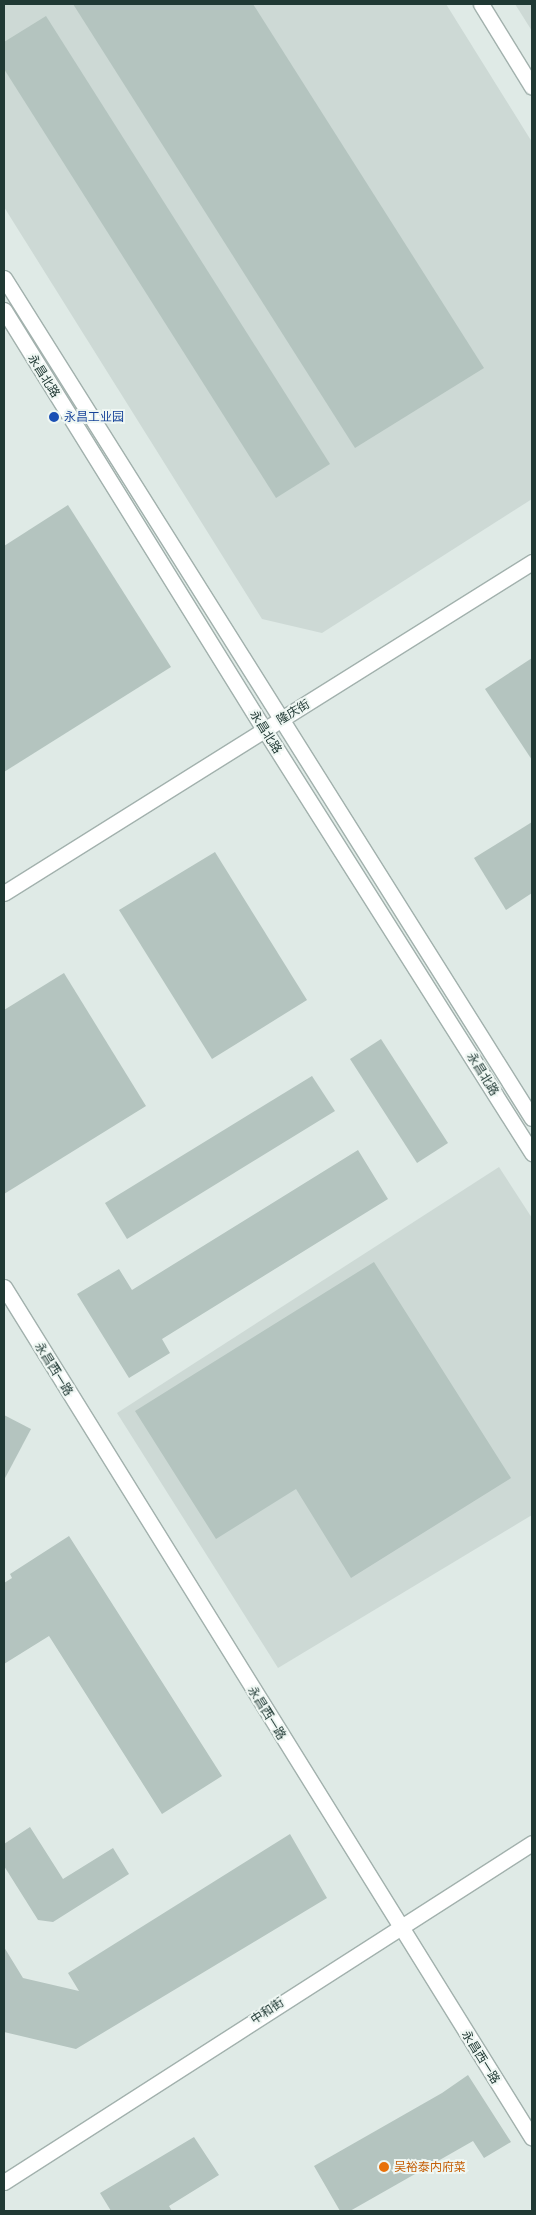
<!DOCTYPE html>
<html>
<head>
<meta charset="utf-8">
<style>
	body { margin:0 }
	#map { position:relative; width:536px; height:2215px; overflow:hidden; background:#dfeae6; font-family:Montserrat,"Noto Sans SC",sans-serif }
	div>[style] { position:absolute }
	.built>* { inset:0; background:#cdd9d5 }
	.building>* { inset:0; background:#b4c4bf }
	.roads { filter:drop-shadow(1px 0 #a2b1ad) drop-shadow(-1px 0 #a2b1ad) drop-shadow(0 1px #a2b1ad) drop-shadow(0 -1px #a2b1ad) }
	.minor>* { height:15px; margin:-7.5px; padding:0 7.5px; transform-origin:7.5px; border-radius:7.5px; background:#fff }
	.dots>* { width:14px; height:14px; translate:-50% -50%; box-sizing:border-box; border:2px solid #eff7f3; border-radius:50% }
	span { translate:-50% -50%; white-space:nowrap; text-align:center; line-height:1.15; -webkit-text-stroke:4px #eff7f3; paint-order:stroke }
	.street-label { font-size:12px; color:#203934 }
	.transit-label { font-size:12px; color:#164399 }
	.left { translate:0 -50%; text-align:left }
	.food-label { font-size:12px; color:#c56008 }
	.frame { position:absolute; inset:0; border:5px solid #203934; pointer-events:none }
</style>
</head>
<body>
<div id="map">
	<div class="built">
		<i style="clip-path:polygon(4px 4px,446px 4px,532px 142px,532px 499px,322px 633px,262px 619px,4px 207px)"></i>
		<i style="clip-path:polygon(515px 4px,532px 4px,532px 31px)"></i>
		<i style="clip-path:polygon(499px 1167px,532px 1218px,532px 1515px,278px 1668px,117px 1413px)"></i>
	</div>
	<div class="building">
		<i style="clip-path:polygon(73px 4px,253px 4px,484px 368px,355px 448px)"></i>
		<i style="clip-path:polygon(46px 16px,330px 464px,276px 498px,4px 69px,4px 42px)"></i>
		<i style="clip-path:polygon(68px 505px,171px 667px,4px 772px,4px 546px)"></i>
		<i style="clip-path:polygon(532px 658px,532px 760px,485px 689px)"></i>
		<i style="clip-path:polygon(532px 822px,532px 893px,506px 910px,474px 858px)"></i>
		<i style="clip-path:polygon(215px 852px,307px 1000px,212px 1059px,119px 910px)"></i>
		<i style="clip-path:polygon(64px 973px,146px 1106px,4px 1194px,4px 1010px)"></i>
		<i style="clip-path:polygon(381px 1039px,448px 1143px,417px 1163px,350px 1059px)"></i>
		<i style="clip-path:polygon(312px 1076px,335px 1111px,127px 1239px,105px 1203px)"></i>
		<i style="clip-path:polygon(358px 1150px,388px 1199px,162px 1339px,170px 1353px,129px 1378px,77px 1294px,119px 1269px,132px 1290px)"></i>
		<i style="clip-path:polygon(374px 1262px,511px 1478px,351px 1578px,296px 1489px,216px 1539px,135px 1411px)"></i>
		<i style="clip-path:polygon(4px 1415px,31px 1429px,4px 1480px)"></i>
		<i style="clip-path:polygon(69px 1536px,222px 1776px,162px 1814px,49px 1636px,4px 1664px,4px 1583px,12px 1578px,10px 1574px)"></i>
		<i style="clip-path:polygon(30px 1827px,63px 1879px,113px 1848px,129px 1874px,53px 1922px,38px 1920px,4px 1866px,4px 1844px)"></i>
		<i style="clip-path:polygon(290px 1834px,327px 1898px,76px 2049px,4px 2032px,4px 1947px,23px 1978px,79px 1991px,68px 1973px)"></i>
		<i style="clip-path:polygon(468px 2075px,511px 2142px,484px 2158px,473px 2141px,350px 2211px,340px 2211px,314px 2166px,442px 2093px)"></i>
		<i style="clip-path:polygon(194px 2137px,219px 2175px,169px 2206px,172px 2211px,111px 2211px,100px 2193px)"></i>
	</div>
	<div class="roads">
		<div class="minor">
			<i style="left:481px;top:4px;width:97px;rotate:58.4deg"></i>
			<i style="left:4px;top:278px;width:992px;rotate:57.85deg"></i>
			<i style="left:4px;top:310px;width:493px;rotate:58.2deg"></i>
			<i style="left:264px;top:729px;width:502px;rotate:57.7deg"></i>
			<i style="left:4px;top:893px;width:623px;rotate:-32.08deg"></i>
			<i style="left:4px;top:1287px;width:1001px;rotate:58.18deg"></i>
			<i style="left:4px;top:2182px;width:627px;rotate:-32.7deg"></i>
		</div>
	</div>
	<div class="dots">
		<i style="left:54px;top:417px;background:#1a4fb4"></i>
		<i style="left:384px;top:2167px;background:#e8710a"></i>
	</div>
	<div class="street-label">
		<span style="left:44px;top:376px;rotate:58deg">永昌北路</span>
		<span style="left:293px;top:712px;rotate:-31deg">隆庆街</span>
		<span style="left:266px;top:732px;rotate:58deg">永昌北路</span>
		<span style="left:483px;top:1074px;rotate:58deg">永昌北路</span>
		<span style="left:54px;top:1369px;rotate:58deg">永昌西一路</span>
		<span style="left:267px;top:1713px;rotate:58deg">永昌西一路</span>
		<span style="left:267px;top:2011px;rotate:-33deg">中和街</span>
		<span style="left:481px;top:2057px;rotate:58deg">永昌西一路</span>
	</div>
	<div class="transit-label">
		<span class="left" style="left:64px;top:417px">永昌工业园</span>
	</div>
	<div class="food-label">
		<span class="left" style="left:394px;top:2167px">吴裕泰内府菜</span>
	</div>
	<div class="frame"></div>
</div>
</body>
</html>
